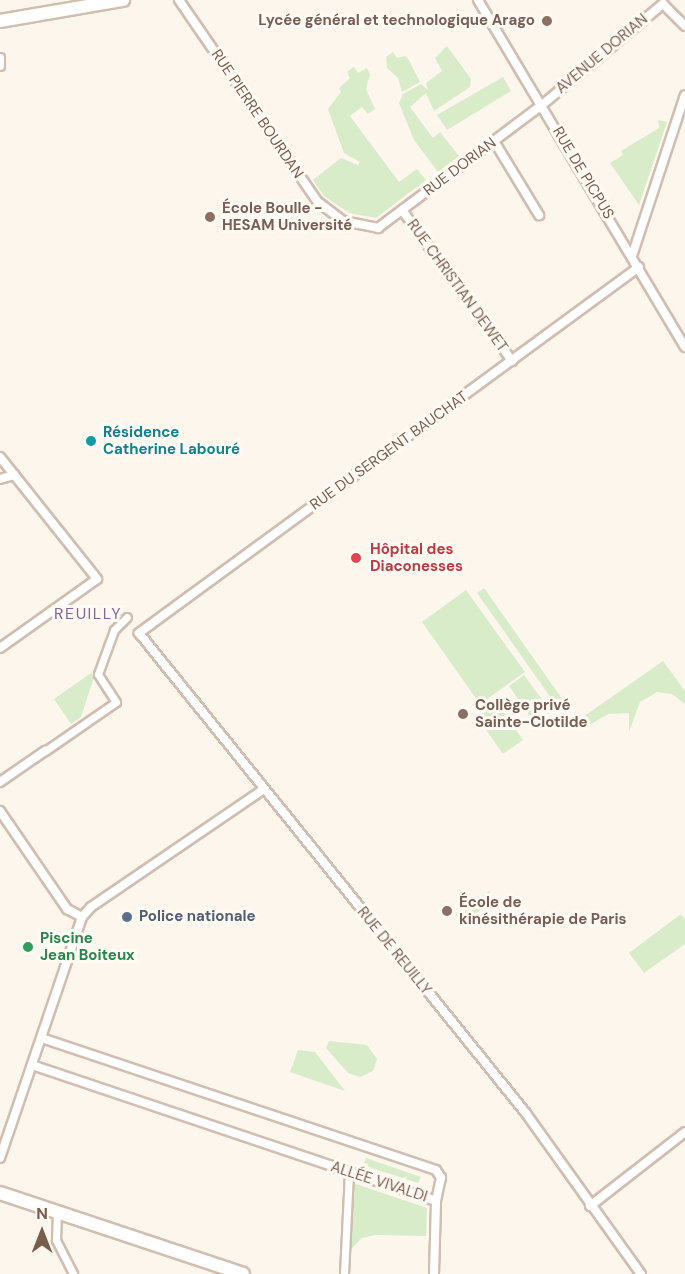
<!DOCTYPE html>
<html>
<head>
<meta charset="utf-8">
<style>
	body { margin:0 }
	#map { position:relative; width:685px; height:1274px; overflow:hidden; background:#fdf6ec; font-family:"DM Sans",sans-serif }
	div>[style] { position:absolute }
	.green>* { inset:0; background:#d8ecc9 }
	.roads { filter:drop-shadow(2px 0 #d1beb0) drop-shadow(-2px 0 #d1beb0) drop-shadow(0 2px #d1beb0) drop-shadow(0 -2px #d1beb0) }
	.pedestrian>* { height:7px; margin:-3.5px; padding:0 3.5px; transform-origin:3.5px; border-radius:3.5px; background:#fff }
	.minor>* { height:8px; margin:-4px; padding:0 4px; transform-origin:4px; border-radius:4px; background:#fff }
	.secondary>* { height:12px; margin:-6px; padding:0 6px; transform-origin:6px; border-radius:6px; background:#fff }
	.dots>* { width:16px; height:16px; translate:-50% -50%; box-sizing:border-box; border:3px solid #fffaf3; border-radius:50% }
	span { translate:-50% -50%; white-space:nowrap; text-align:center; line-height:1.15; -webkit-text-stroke:6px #fffaf3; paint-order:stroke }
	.education-label { font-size:15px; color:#785e54; font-weight:700 }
	.right { translate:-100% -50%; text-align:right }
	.left { translate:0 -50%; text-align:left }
	.street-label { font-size:15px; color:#7a5c4d }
	.culture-label { font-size:15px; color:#0d838f; font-weight:700 }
	.health-label { font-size:15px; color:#be3a42; font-weight:700 }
	.service-label { font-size:15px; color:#4e5e75; font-weight:700 }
	.leisure-label { font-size:15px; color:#27864d; font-weight:700 }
	.neighbourhood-label { font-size:16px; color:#846695; letter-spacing:1.5px }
	.north { position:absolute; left:12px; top:1202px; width:60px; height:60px; -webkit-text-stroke:4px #fffaf3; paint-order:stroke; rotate:0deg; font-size:16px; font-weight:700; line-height:24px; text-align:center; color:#7a5c4d }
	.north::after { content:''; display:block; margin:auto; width:21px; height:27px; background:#7a5c4d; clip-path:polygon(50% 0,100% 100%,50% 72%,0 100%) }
</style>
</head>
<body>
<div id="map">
	<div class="green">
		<i style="clip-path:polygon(447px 46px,471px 79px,470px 87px,434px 111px,426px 93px,410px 107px,433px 138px,440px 132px,459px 156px,438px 172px,414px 140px,399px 103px,403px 94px,421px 84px,428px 90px,426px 83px,442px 71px,435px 58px)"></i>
		<i style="clip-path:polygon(393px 52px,397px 58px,405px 56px,409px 60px,420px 82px,402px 92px,398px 78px,387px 68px,386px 57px)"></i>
		<i style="clip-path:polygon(354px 67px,358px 73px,367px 68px,370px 74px,366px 89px,375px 109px,368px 114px,362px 107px,350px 116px,399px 182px,417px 169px,426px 180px,376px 218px,349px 213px,324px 196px,313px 180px,341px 158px,358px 165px,360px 162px,344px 153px,328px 109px,341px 92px,339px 88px,350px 78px,347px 72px)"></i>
		<i style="clip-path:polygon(503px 77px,511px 91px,447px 130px,437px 115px)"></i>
		<i style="clip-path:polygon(658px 120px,667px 122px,639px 205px,610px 163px,623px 155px,621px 151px,659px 128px)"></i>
		<i style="clip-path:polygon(484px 588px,563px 700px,556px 705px,477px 593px)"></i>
		<i style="clip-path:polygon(466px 590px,525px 672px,480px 704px,422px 622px)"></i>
		<i style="clip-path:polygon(663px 661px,685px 691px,685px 704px,672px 694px,657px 692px,640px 702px,629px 732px,629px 713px,608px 714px,586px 727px,580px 719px)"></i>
		<i style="clip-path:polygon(91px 673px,94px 677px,81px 717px,71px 724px,54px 699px)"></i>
		<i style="clip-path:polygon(524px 675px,551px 712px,535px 723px,509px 686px)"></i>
		<i style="clip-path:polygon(497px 703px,523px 740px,503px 754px,477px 717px)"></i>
		<i style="clip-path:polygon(489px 891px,495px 899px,462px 924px,456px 915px)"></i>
		<i style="clip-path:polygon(681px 914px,685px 919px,685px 944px,644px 973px,629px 953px)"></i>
		<i style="clip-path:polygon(329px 1041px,367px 1045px,377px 1059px,373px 1071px,360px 1077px,348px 1073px,326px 1048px)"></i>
		<i style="clip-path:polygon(298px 1050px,315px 1052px,345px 1091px,290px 1072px)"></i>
		<i style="clip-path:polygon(366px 1158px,421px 1177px,418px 1183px,363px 1165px)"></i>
		<i style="clip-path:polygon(353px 1183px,427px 1208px,426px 1236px,375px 1235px,362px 1238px,351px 1249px)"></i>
	</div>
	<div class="roads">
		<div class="pedestrian">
			<i style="left:45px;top:751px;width:86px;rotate:-34.6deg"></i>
			<i style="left:116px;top:702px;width:33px;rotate:-123deg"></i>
			<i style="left:98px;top:674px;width:47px;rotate:-70deg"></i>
			<i style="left:114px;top:630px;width:18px;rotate:-45deg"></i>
			<i style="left:57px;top:1212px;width:28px;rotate:92deg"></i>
			<i style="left:56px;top:1240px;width:38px;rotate:63deg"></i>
			<i style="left:344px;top:1274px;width:102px;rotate:-87.2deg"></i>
		</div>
		<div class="minor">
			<i style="left:179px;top:0;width:245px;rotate:55.5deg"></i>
			<i style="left:318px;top:202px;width:31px;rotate:37deg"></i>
			<i style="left:343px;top:221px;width:36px;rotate:11deg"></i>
			<i style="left:378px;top:228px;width:205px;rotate:-36.9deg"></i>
			<i style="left:542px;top:105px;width:158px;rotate:-39.9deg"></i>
			<i style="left:663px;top:4px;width:31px;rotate:45deg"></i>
			<i style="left:478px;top:0;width:404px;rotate:59.2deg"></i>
			<i style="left:0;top:58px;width:8px;rotate:90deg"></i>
			<i style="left:494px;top:141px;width:87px;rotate:58.7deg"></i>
			<i style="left:402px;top:210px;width:187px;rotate:53.9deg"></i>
			<i style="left:632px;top:256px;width:169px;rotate:-71.8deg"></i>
			<i style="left:639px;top:267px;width:620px;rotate:143.8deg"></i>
			<i style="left:139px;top:633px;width:615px;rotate:51.14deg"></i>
			<i style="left:525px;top:1112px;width:199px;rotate:54.4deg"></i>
			<i style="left:0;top:457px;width:156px;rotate:51.5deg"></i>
			<i style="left:97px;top:579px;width:119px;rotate:144.6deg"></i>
			<i style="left:0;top:479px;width:15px;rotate:-16deg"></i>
			<i style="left:0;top:782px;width:55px;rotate:-34.6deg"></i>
			<i style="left:0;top:811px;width:119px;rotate:55.6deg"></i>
			<i style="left:67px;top:909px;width:17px;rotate:28deg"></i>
			<i style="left:32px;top:1065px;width:426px;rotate:18.6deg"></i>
			<i style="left:436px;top:1201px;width:24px;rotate:-78deg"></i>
			<i style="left:441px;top:1178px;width:9px;rotate:-122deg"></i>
			<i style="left:436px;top:1170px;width:416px;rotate:-161.5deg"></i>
			<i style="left:0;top:1158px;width:255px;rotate:-71.2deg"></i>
			<i style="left:82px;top:917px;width:13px;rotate:-48deg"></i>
			<i style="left:91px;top:907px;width:209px;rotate:-34.3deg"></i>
			<i style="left:590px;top:1206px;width:120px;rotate:-37.9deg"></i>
			<i style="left:434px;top:1274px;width:73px;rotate:-88.4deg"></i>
		</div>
		<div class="secondary">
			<i style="left:0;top:21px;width:125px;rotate:-9.7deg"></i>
			<i style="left:0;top:1193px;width:256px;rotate:18.4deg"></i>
		</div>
	</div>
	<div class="dots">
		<i style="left:547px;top:21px;background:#8d6e63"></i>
		<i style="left:210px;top:217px;background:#8d6e63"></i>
		<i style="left:91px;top:441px;background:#0f9aa8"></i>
		<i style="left:356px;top:558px;background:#e0444e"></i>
		<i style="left:463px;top:714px;background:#8d6e63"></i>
		<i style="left:447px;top:911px;background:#8d6e63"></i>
		<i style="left:127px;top:917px;background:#5c6f8a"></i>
		<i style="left:28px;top:947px;background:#2e9e5b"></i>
	</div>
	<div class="education-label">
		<span class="right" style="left:535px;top:21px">Lycée général et technologique Arago</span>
		<span class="left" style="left:222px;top:217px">École Boulle -<br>HESAM Université</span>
		<span class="left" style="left:475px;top:714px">Collège privé<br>Sainte-Clotilde</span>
		<span class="left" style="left:459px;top:911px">École de<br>kinésithérapie de Paris</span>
	</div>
	<div class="street-label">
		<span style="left:602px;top:54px;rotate:-40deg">AVENUE DORIAN</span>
		<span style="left:257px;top:114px;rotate:56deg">RUE PIERRE BOURDAN</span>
		<span style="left:460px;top:167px;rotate:-37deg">RUE DORIAN</span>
		<span style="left:583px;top:173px;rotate:59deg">RUE DE PICPUS</span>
		<span style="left:457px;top:286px;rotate:54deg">RUE CHRISTIAN DEWET</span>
		<span style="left:389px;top:451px;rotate:-36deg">RUE DU SERGENT BAUCHAT</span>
		<span style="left:394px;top:951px;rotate:51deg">RUE DE REUILLY</span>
		<span style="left:379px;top:1182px;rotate:18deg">ALLÉE VIVALDI</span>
	</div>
	<div class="culture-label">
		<span class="left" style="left:103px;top:441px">Résidence<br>Catherine Labouré</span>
	</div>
	<div class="health-label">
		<span class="left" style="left:370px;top:558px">Hôpital des<br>Diaconesses</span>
	</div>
	<div class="service-label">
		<span class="left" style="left:139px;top:917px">Police nationale</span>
	</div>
	<div class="leisure-label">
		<span class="left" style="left:40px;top:947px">Piscine<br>Jean Boiteux</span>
	</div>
	<div class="neighbourhood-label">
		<span style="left:88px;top:614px">REUILLY</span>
	</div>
	<div class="north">N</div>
</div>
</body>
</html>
